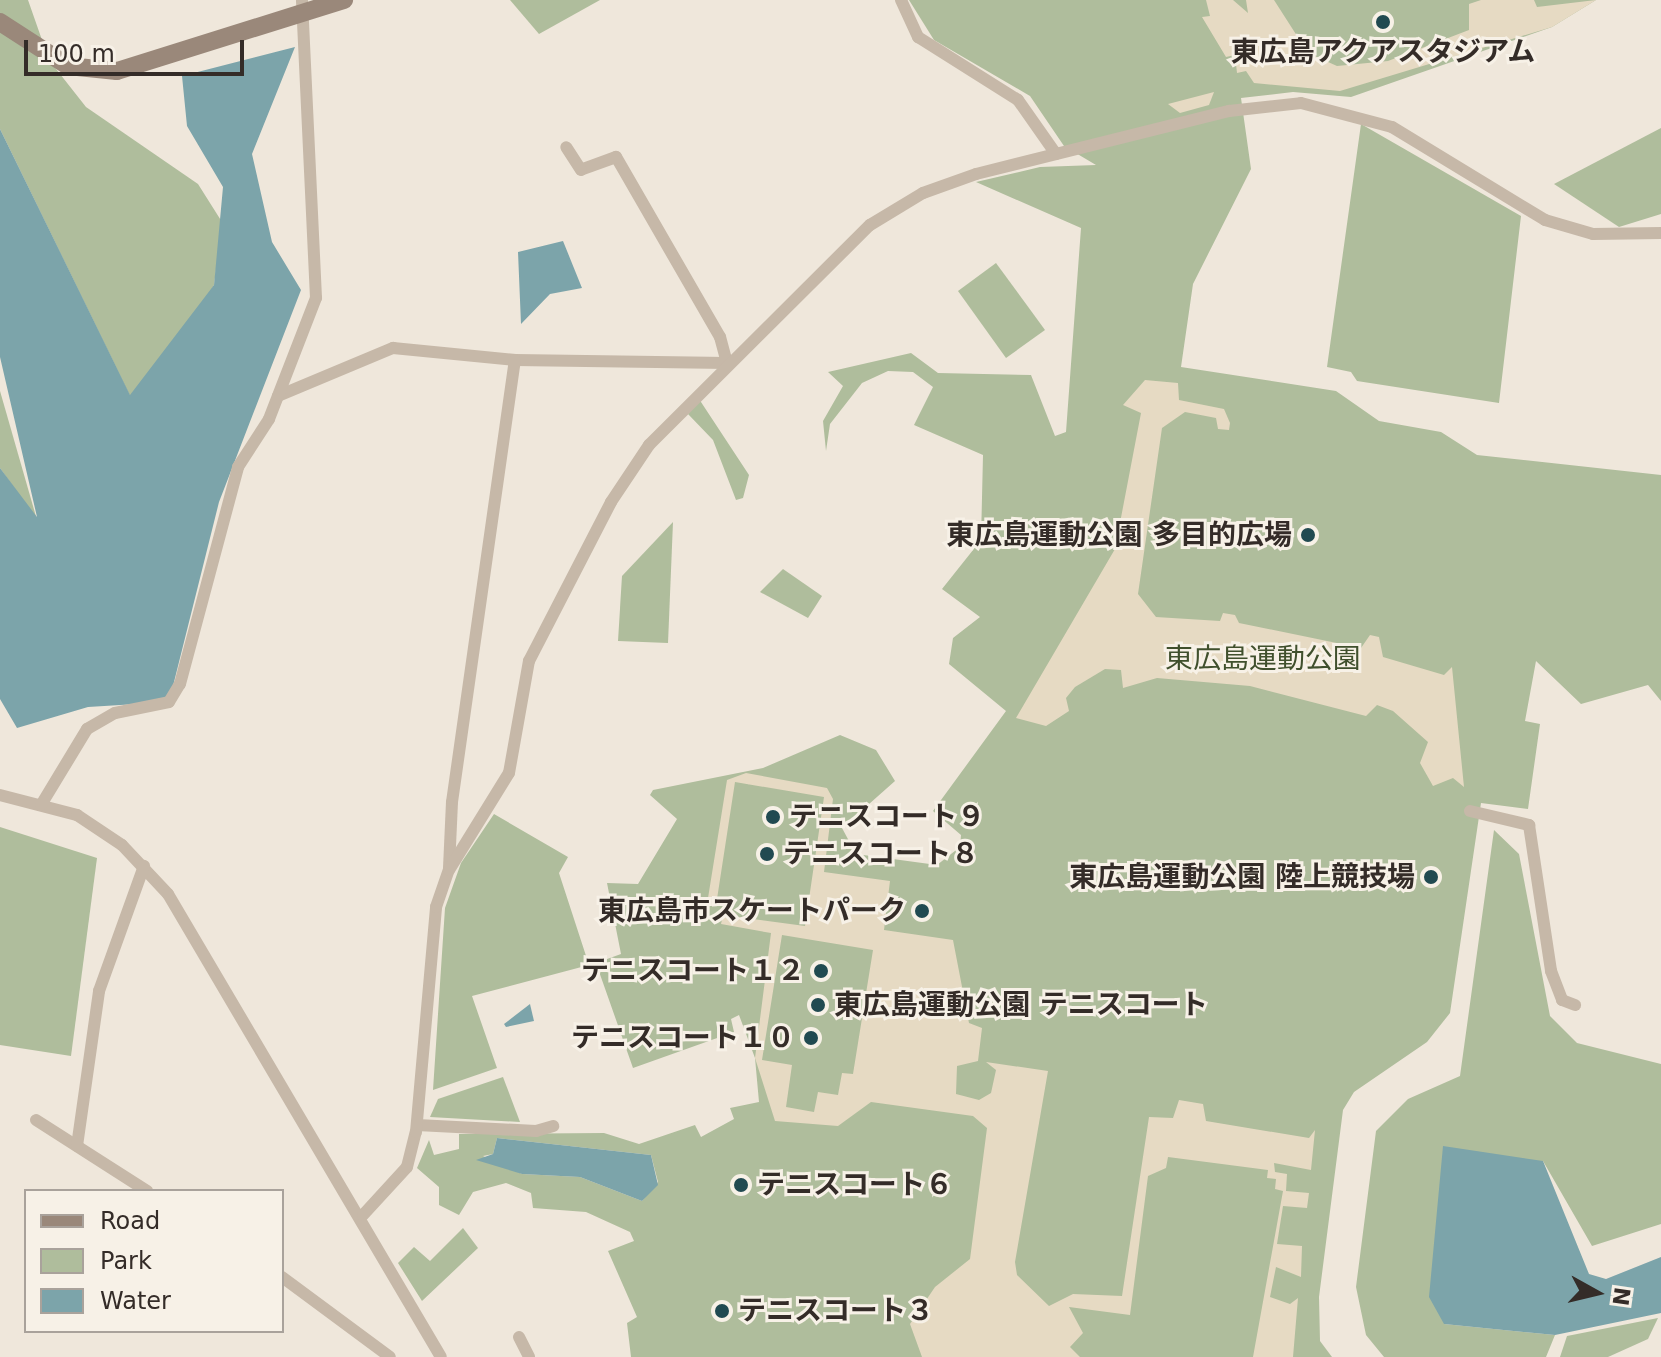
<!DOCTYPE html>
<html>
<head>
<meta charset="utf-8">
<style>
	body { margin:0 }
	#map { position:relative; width:1661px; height:1357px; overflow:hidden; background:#efe7db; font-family:"DejaVu Sans","Noto Sans JP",sans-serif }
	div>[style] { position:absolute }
	.green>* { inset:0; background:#afbd9c }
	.plaza>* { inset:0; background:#e6dac3 }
	.water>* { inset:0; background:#7ca4aa }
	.street>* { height:12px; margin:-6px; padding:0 6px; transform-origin:6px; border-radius:6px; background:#c6b8a8 }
	.secondary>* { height:18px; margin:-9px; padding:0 9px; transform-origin:9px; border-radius:9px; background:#9a887a }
	.dots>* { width:22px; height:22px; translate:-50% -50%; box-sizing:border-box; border:4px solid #f7f1e7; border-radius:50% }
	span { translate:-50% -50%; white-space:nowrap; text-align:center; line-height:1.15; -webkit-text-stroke:6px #f7f1e7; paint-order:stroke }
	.poi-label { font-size:28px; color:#342c28; font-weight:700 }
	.right { translate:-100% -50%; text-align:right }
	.left { translate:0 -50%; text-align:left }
	.park-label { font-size:28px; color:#40502d }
	.legend { position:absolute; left:24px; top:1189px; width:260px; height:144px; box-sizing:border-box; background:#f7f1e7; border:2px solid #a9a29b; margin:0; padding:10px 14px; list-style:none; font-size:24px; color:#342c28 }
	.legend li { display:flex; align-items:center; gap:16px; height:40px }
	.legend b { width:40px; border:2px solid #a9a29b }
	.north { position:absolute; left:1557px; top:1253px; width:80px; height:80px; -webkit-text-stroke:6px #f7f1e7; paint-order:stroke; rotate:98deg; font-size:22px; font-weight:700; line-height:32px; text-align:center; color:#342c28 }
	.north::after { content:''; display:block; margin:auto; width:28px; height:36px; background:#342c28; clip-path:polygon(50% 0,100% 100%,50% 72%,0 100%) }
	.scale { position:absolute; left:24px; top:40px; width:220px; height:36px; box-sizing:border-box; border:4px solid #342c28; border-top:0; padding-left:10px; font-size:24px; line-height:28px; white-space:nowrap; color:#342c28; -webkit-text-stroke:6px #f7f1e7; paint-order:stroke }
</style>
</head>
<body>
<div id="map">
	<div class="green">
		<i style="clip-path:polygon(0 0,28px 0,49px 60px,86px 107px,198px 184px,222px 222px,214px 285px,188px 332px,130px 396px,0 129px)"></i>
		<i style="clip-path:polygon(510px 0,600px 0,539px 34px)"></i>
		<i style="clip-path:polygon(evenodd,909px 0,1596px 0,1552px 27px,1351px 97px,1293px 92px,1241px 98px,1251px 169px,1193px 284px,1181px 367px,1336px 391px,1379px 421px,1441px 432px,1477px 455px,1661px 475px,1661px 701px,1648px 685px,1581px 704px,1536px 661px,1525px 721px,1540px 724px,1528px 809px,1481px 803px,1450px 1013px,1427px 1042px,1354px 1092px,1343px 1110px,1319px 1297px,1320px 1341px,1332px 1357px,631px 1357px,627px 1323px,637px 1317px,608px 1251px,634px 1241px,630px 1232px,586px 1212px,533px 1208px,531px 1193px,506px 1183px,473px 1192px,459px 1215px,439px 1205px,439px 1187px,417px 1168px,429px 1140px,434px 1155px,459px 1149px,459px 1134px,604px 1133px,639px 1144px,695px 1125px,701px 1137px,734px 1119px,730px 1108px,759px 1102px,755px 1058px,739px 1015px,731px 1019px,734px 1032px,633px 1068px,596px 963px,621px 954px,607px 883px,638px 884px,677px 819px,650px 795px,653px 790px,763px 768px,840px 735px,876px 750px,895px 781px,842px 828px,856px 854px,937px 865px,960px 847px,961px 835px,933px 811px,1006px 711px,949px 664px,953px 638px,980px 617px,942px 589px,981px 540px,983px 455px,914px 425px,933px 387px,913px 372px,888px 371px,862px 383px,830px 424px,826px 451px,823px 421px,843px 386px,828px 372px,911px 353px,938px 373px,1031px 375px,1055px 436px,1066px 432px,1081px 228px,976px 182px,1040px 167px,1096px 165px,1064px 146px,1030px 96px,934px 40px,909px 0,497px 1138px,651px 1155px,658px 1182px,642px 1201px,580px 1177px,522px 1174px,483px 1156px,493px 1154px,497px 1138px)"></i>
		<i style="clip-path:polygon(1361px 124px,1521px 216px,1499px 403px,1357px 381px,1351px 372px,1327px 367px)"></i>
		<i style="clip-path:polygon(1661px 128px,1661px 214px,1619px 227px,1554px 184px)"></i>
		<i style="clip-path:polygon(996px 263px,1045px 330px,1006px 358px,958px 291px)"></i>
		<i style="clip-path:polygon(0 391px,37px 520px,0 468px)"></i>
		<i style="clip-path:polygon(699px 399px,749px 475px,743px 498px,736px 500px,713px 440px,688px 414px)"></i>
		<i style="clip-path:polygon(673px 522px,668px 643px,618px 641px,622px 576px)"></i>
		<i style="clip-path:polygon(783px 569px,822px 596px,808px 618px,760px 592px)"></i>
		<i style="clip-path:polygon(494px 814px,568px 857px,559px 873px,589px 965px,472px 996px,497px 1068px,433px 1090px,445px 908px,461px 863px)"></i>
		<i style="clip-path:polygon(0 827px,97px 858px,71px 1056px,0 1045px)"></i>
		<i style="clip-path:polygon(1494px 830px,1519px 854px,1550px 1016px,1577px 1043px,1661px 1064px,1661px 1224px,1592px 1246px,1543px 1161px,1444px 1324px,1555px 1335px,1546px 1357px,1384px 1357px,1366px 1335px,1356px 1287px,1376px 1131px,1408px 1099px,1460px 1076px)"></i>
		<i style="clip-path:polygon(503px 1077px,520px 1122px,430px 1117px,438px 1099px)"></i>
		<i style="clip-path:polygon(463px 1228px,478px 1248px,422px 1301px,398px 1263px,414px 1247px,430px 1261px)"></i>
		<i style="clip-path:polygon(1658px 1318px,1648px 1339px,1608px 1357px,1560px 1357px,1567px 1336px)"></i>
	</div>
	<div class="plaza">
		<i style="clip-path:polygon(1206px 0,1233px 0,1248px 13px,1246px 0,1274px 0,1308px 53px,1337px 66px,1388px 61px,1469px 30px,1469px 4px,1481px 0,1534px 0,1537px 7px,1596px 0,1552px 27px,1340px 91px,1254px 83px,1246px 71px,1237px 73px,1235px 55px,1226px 57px,1202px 17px,1210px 16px)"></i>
		<i style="clip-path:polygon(1214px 92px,1209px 105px,1180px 113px,1168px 104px)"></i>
		<i style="clip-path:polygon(1145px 380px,1178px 383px,1179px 400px,1224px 409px,1230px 423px,1229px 430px,1218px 429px,1216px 418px,1185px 412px,1162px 428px,1138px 594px,1156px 617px,1220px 621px,1223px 613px,1235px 615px,1239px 623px,1361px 648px,1370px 635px,1379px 637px,1383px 657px,1444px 675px,1452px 667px,1464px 787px,1453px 778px,1433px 786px,1420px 763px,1428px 742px,1393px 711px,1377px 705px,1366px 716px,1250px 686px,1157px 678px,1123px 688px,1121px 670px,1105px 669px,1075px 687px,1066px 698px,1069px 711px,1046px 726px,1016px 718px,1115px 549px,1141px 413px,1123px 405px)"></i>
		<i style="clip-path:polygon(evenodd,746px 773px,827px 788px,833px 799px,824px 872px,890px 881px,884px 930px,953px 940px,969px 1023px,982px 1028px,978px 1061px,957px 1066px,956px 1094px,979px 1100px,991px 1093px,996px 1070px,986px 1062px,1048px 1071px,1015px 1262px,1017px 1275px,1049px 1306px,1073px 1294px,1122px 1296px,1149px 1117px,1173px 1118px,1179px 1100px,1203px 1104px,1206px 1121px,1309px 1138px,1315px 1130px,1311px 1170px,1274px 1163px,1275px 1172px,1287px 1174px,1286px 1191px,1309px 1193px,1307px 1208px,1283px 1206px,1277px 1244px,1302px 1246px,1301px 1277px,1276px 1267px,1270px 1297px,1290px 1304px,1298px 1298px,1293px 1357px,1253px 1357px,1283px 1191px,1275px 1189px,1276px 1179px,1267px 1178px,1268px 1170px,1168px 1157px,1166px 1168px,1148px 1176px,1130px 1315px,1069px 1307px,1083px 1333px,1070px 1347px,1080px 1357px,922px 1357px,910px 1324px,935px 1287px,970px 1259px,987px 1128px,973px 1116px,871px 1102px,838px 1126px,775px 1121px,755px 1058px,771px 933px,721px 924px,723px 915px,805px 926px,824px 797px,735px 782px,717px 899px,708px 898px,727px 780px,746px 773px,782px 935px,873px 950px,853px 1074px,842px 1073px,838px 1095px,818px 1092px,814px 1112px,786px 1107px,792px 1065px,762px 1060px,782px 935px)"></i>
	</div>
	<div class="water">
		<i style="clip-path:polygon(295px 47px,252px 154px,272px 242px,301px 290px,219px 502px,169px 702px,88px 707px,17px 728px,0 699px,0 468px,37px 517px,0 357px,0 129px,130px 395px,214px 285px,223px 187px,187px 126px,182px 76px)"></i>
		<i style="clip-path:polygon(563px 241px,582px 288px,550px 294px,521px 324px,518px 252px)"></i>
		<i style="clip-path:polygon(530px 1004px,534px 1021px,506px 1027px,504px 1024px)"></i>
		<i style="clip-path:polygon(497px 1138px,651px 1155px,658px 1185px,642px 1201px,580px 1177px,522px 1174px,476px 1160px,493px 1154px)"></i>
		<i style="clip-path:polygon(1443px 1146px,1543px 1161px,1589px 1274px,1606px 1279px,1661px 1257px,1661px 1313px,1555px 1335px,1444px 1324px,1429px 1297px)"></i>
	</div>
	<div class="street">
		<i style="left:901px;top:0;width:41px;rotate:65.3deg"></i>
		<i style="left:918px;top:37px;width:118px;rotate:32.2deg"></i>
		<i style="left:1018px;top:100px;width:66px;rotate:54.9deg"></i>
		<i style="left:278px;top:396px;width:125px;rotate:-22.7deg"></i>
		<i style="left:393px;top:348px;width:123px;rotate:5.6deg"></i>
		<i style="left:515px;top:360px;width:212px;rotate:0.8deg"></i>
		<i style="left:727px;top:363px;width:27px;rotate:-105deg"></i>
		<i style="left:720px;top:337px;width:208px;rotate:-120deg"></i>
		<i style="left:616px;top:157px;width:37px;rotate:160deg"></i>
		<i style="left:581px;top:170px;width:27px;rotate:-123deg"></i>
		<i style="left:0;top:795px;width:80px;rotate:14.6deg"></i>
		<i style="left:77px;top:815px;width:54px;rotate:33.7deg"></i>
		<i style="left:122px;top:845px;width:67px;rotate:46.8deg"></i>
		<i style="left:168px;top:894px;width:537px;rotate:59.48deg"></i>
		<i style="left:41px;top:805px;width:89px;rotate:-58.8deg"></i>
		<i style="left:87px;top:729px;width:32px;rotate:-30deg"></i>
		<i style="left:115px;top:713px;width:55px;rotate:-11.5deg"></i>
		<i style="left:169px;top:702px;width:21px;rotate:-59deg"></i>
		<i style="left:180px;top:684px;width:225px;rotate:-75deg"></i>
		<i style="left:238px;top:467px;width:57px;rotate:-57.1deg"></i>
		<i style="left:269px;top:419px;width:130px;rotate:-68.8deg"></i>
		<i style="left:316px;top:298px;width:298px;rotate:-92.7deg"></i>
		<i style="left:1470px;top:811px;width:61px;rotate:13.3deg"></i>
		<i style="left:1529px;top:825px;width:148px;rotate:81.4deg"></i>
		<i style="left:1551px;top:971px;width:31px;rotate:69deg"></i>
		<i style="left:1562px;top:1000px;width:14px;rotate:21deg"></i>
		<i style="left:449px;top:868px;width:66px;rotate:-87.4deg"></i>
		<i style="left:452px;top:802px;width:446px;rotate:-81.9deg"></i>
		<i style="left:36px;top:1120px;width:132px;rotate:32.6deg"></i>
		<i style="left:417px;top:1125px;width:119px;rotate:2.9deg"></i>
		<i style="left:536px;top:1131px;width:18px;rotate:-16deg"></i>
		<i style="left:77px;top:1146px;width:157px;rotate:-81.9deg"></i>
		<i style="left:99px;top:991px;width:133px;rotate:-70.2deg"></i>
		<i style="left:363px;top:1215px;width:65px;rotate:-47.5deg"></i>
		<i style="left:407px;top:1167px;width:36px;rotate:-76deg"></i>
		<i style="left:416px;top:1132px;width:226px;rotate:-84.9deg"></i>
		<i style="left:436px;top:907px;width:39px;rotate:-71deg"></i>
		<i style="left:449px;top:870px;width:114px;rotate:-58.3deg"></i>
		<i style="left:509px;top:773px;width:114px;rotate:-79.9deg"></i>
		<i style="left:529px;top:661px;width:179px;rotate:-62.7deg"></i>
		<i style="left:611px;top:502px;width:69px;rotate:-56.3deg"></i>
		<i style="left:649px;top:445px;width:312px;rotate:-44.9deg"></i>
		<i style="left:870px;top:225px;width:62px;rotate:-31.1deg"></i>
		<i style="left:923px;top:193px;width:56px;rotate:-19.7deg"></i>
		<i style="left:976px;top:174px;width:261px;rotate:-14deg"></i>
		<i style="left:1229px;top:111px;width:72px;rotate:-6.3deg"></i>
		<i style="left:1301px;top:103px;width:94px;rotate:14.8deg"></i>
		<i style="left:1392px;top:127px;width:179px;rotate:31.3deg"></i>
		<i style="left:1545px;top:220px;width:50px;rotate:16.3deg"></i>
		<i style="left:1593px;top:234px;width:68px;rotate:-0.8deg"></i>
		<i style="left:282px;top:1277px;width:134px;rotate:36.5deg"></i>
		<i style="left:519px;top:1337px;width:22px;rotate:63deg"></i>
	</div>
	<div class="secondary">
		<i style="left:0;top:22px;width:81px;rotate:32.9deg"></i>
		<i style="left:68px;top:66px;width:49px;rotate:5.8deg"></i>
		<i style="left:117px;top:71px;width:238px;rotate:-17.4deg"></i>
	</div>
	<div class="dots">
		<i style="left:1383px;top:22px;background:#214a51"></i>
		<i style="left:1308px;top:535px;background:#214a51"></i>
		<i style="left:773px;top:817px;background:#214a51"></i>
		<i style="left:767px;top:854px;background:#214a51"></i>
		<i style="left:1431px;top:877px;background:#214a51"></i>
		<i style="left:922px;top:911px;background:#214a51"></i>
		<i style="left:821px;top:971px;background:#214a51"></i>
		<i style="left:818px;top:1005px;background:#214a51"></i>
		<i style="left:811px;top:1038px;background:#214a51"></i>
		<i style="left:741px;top:1185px;background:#214a51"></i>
		<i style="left:722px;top:1311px;background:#214a51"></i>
	</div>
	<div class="poi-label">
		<span style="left:1383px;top:52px">東広島アクアスタジアム</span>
		<span class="right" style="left:1292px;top:535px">東広島運動公園 多目的広場</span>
		<span class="left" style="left:789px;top:817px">テニスコート９</span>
		<span class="left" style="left:783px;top:854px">テニスコート８</span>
		<span class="right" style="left:1415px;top:877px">東広島運動公園 陸上競技場</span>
		<span class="right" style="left:906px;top:911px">東広島市スケートパーク</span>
		<span class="right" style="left:805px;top:971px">テニスコート１２</span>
		<span class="left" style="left:834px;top:1005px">東広島運動公園 テニスコート</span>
		<span class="right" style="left:795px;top:1038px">テニスコート１０</span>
		<span class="left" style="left:757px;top:1185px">テニスコート６</span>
		<span class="left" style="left:738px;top:1311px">テニスコート３</span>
	</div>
	<div class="park-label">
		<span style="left:1263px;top:659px">東広島運動公園</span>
	</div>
	<ul class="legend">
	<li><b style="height:10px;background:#9a887a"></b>Road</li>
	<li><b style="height:22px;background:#afbd9c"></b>Park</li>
	<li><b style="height:22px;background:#7ca4aa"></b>Water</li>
	</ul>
	<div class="north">N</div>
	<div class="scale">100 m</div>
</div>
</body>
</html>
